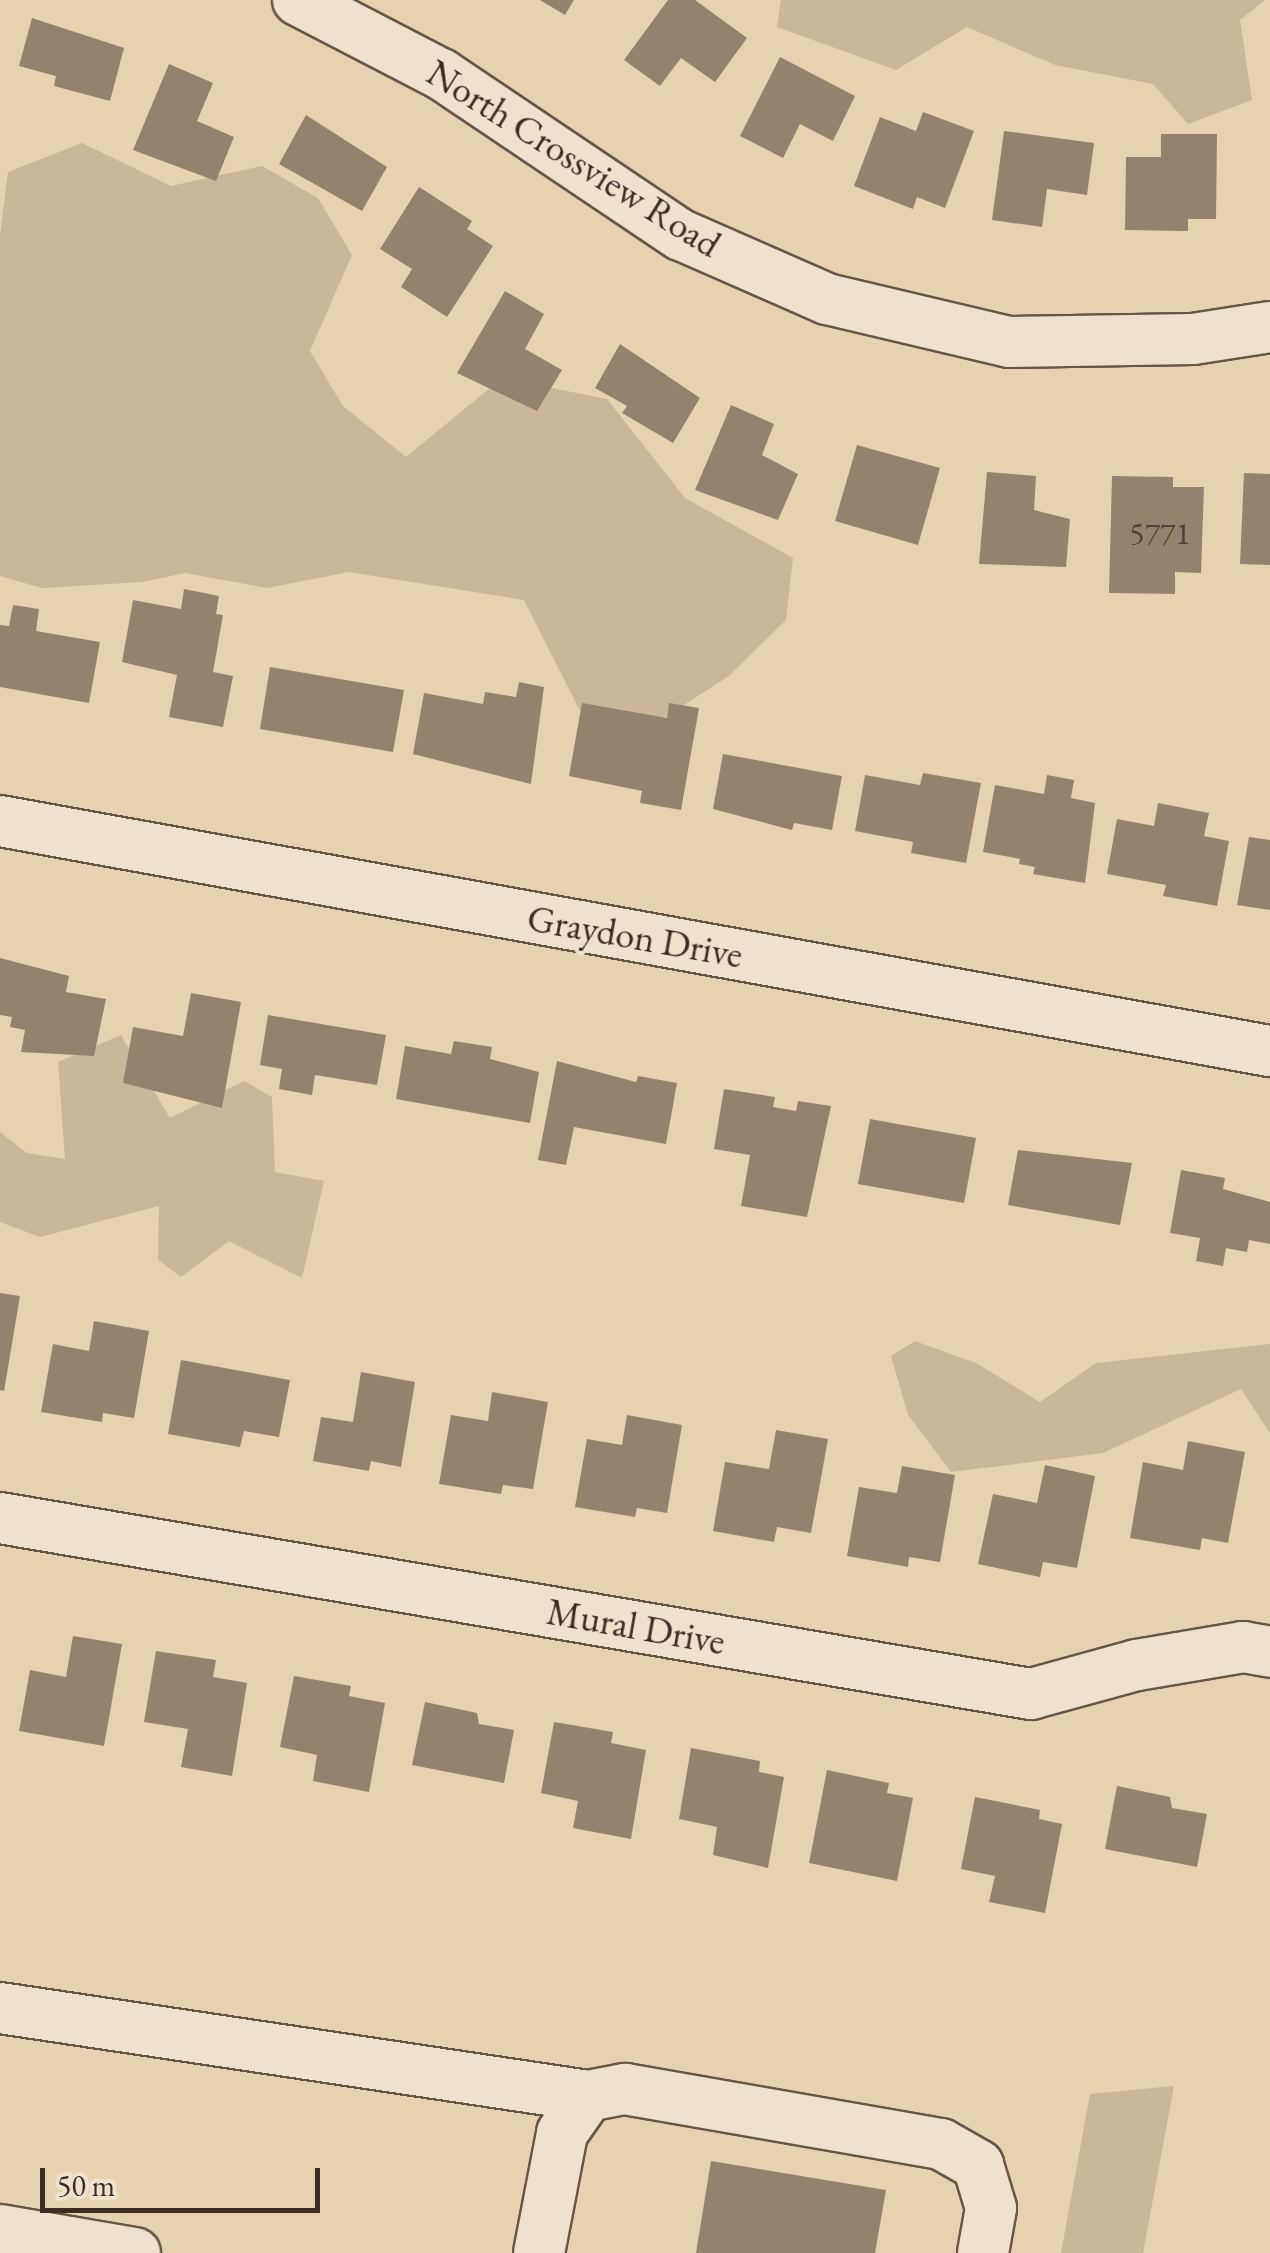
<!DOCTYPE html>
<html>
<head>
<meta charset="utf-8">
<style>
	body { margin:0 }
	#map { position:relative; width:1270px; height:2253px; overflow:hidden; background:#e7d2b0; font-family:"EB Garamond",serif }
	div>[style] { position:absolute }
	.green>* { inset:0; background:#cab698 }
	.building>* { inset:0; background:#94836c }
	.roads { filter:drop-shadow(2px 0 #665646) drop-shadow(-2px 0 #665646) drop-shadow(0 2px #665646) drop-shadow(0 -2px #665646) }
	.minor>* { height:50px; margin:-25px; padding:0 25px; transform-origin:25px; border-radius:25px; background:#efe2cc }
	span { translate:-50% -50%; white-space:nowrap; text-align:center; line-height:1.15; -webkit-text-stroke:8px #efe2cc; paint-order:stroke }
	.number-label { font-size:32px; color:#514234 }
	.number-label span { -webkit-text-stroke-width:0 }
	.street-label { font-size:38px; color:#3b2d22 }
	.scale { position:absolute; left:40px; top:2168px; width:280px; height:45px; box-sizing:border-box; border:5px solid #3b2d22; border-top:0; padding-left:12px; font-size:30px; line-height:35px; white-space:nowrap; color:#3b2d22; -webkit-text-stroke:8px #efe2cc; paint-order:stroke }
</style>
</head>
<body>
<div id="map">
	<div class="green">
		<i style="clip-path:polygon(781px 0,1265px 0,1240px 20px,1252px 100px,1188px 124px,1153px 84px,1055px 65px,967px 27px,896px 70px,777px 27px)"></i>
		<i style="clip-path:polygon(82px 143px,171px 186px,262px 166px,318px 198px,352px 255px,310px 351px,343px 406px,406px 457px,502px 378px,607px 399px,685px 498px,793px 558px,786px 620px,729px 676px,659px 721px,580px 711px,524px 600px,349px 572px,267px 588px,185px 573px,143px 582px,42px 588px,0 576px,0 235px,8px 172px)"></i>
		<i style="clip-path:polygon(121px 1035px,170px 1118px,244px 1081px,272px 1097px,275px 1172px,324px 1181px,302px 1278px,229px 1241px,181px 1277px,158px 1260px,159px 1206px,40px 1237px,0 1222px,0 1132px,27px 1153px,65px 1159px,58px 1062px)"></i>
		<i style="clip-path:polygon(915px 1341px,976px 1363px,1040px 1402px,1096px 1363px,1270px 1344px,1270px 1433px,1241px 1389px,1103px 1453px,951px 1472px,908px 1415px,891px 1356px)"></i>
		<i style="clip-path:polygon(1174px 2086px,1143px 2253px,1061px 2253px,1090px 2094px)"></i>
	</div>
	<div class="building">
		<i style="clip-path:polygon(540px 0,574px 0,565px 15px)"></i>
		<i style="clip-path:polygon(668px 0,695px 0,747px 38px,715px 82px,681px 58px,660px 86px,624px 60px)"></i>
		<i style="clip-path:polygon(32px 18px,124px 48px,110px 101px,54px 86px,56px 76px,19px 66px)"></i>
		<i style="clip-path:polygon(780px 57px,855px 96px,833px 141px,800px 124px,783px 158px,740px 136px)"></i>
		<i style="clip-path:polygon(169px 64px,213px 83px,197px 121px,234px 137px,216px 181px,133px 150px)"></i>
		<i style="clip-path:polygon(923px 112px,974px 131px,945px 208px,917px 197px,913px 209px,854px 186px,880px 117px,916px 131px)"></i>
		<i style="clip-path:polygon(306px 115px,387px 167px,362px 211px,279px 164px)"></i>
		<i style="clip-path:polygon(1004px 131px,1094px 143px,1087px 195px,1047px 189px,1042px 227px,992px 220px)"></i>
		<i style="clip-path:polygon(1161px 134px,1217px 134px,1216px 219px,1188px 219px,1188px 231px,1125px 230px,1126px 157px,1161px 157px)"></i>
		<i style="clip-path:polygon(419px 187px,472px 221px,467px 229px,493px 246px,447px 317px,401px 287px,412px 269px,380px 249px)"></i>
		<i style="clip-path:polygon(505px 291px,544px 314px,525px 349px,562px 370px,537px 411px,457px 373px)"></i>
		<i style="clip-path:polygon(620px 344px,700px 398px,673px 443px,622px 413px,627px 406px,595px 388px)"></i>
		<i style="clip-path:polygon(731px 405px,774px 424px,762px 455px,798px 474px,778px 520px,695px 490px)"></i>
		<i style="clip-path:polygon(857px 445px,940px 468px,918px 545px,835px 521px)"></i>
		<i style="clip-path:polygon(987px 472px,1036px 476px,1034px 510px,1070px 519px,1066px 567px,979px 564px)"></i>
		<i style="clip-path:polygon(1244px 473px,1270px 474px,1270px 565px,1240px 564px)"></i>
		<i style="clip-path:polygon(1112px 476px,1173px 477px,1173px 487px,1204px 487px,1201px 573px,1175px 572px,1175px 594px,1109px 593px)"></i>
		<i style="clip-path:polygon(184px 589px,219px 596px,216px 614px,223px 615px,213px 672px,233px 676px,223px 727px,169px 717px,177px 675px,122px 662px,133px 600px,181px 609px)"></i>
		<i style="clip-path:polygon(13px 605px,39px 609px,36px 631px,100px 642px,89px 703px,0 687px,0 625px,9px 626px)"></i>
		<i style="clip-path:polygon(270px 667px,404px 690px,393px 752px,260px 729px)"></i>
		<i style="clip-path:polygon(519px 682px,544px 687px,531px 784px,413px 754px,424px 693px,483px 704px,485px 692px,516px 697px)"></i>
		<i style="clip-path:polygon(582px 703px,667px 718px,669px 703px,699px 708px,681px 810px,640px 803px,642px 791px,569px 776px)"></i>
		<i style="clip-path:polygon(723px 754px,842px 776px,832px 830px,794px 823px,792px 830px,713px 809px)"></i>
		<i style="clip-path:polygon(923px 773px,981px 783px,966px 863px,911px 853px,913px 842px,855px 831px,865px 775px,920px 785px)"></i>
		<i style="clip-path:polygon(1047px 775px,1074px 780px,1071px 798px,1095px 803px,1085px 883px,1033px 874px,1035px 867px,1019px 864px,1020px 859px,983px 852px,995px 785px,1044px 794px)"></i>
		<i style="clip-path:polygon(1158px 803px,1209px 813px,1204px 836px,1229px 841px,1217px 906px,1163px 896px,1166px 885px,1107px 874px,1117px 819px,1154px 826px)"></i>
		<i style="clip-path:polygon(1249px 837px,1270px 840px,1270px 910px,1237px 905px)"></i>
		<i style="clip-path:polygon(0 958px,69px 976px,66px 992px,106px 999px,94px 1056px,21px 1052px,25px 1030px,10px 1027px,12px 1017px,0 1015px)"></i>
		<i style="clip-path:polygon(191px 993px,241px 1002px,222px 1108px,123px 1083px,133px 1027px,183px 1036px)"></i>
		<i style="clip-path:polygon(268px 1015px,386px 1035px,377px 1085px,315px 1075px,312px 1095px,279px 1089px,282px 1069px,260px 1065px)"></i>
		<i style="clip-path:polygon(454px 1041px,492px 1047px,490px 1059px,539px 1072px,530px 1123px,396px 1099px,405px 1046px,451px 1054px)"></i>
		<i style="clip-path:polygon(557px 1061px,636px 1082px,638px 1076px,677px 1083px,666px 1144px,574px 1127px,566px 1165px,538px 1160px)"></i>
		<i style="clip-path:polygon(724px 1089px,775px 1097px,773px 1107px,796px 1111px,798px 1101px,831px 1106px,807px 1217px,741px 1206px,750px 1155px,714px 1149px)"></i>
		<i style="clip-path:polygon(870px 1119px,976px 1138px,964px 1203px,858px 1184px)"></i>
		<i style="clip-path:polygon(1018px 1150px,1132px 1163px,1120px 1225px,1008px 1205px)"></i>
		<i style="clip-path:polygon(1181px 1170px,1225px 1178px,1223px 1189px,1270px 1202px,1270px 1244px,1249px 1240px,1247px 1252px,1226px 1248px,1223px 1266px,1196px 1261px,1200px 1238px,1170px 1233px)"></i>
		<i style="clip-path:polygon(0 1293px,20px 1296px,4px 1391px,0 1390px)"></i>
		<i style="clip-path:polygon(94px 1321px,149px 1331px,134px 1418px,103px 1413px,102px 1422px,41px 1412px,53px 1344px,89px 1351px)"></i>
		<i style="clip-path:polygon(181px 1360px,290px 1380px,279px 1437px,244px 1431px,240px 1447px,168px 1434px)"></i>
		<i style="clip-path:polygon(361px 1372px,415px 1382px,401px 1467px,371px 1461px,369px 1471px,313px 1461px,321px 1417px,353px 1422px)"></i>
		<i style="clip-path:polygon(492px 1392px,548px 1402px,533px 1489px,503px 1485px,501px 1494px,439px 1484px,451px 1415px,488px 1421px)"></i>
		<i style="clip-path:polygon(627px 1415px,682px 1425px,667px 1513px,637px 1508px,635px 1517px,575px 1507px,587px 1439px,622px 1445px)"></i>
		<i style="clip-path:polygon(776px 1430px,828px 1439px,811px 1533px,777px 1527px,774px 1542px,713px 1531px,725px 1462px,769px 1469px)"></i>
		<i style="clip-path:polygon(1188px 1441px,1245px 1452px,1228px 1543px,1202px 1538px,1200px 1550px,1130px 1538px,1143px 1462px,1183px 1470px)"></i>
		<i style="clip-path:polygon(1045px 1465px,1095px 1476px,1077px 1568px,1043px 1562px,1040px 1577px,978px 1564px,993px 1494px,1037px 1503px)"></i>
		<i style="clip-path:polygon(902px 1466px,955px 1475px,940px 1562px,909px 1557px,908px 1567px,847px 1556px,859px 1487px,897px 1493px)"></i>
		<i style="clip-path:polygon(73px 1636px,122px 1644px,104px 1746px,19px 1731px,30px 1670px,66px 1677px)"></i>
		<i style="clip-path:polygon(156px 1651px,216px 1660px,213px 1677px,247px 1683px,232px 1776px,181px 1767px,188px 1729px,144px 1722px)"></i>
		<i style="clip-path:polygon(294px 1676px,351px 1686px,349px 1696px,385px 1703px,369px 1792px,313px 1781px,317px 1755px,280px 1747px)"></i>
		<i style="clip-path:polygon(425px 1702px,477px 1713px,479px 1724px,514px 1730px,504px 1783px,412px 1765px)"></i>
		<i style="clip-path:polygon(554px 1722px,613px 1732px,611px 1743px,646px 1750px,631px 1839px,573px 1828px,578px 1801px,541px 1793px)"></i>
		<i style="clip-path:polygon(691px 1748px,760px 1761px,759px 1772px,784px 1777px,768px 1868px,713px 1855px,717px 1827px,679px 1819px)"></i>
		<i style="clip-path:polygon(827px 1770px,889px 1783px,887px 1793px,913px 1798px,897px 1881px,809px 1863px)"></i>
		<i style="clip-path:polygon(1117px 1786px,1170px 1797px,1172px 1808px,1207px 1814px,1197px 1867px,1105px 1849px)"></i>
		<i style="clip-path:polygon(975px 1797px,1040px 1810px,1039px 1819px,1062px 1824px,1045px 1913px,989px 1902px,995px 1876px,961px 1869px)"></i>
		<i style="clip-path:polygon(711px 2161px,886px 2190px,875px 2253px,696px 2253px)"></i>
	</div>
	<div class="roads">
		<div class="minor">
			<i style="left:298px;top:0;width:161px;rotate:27.4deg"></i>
			<i style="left:441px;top:74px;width:289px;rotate:33.9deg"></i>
			<i style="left:681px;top:235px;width:159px;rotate:23.7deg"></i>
			<i style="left:827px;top:299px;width:187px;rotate:13.3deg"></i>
			<i style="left:1009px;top:342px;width:184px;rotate:-0.9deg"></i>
			<i style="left:1193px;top:339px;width:78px;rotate:-8.9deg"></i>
			<i style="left:0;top:821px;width:1291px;rotate:10.27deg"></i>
			<i style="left:0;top:1518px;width:1046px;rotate:9.69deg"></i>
			<i style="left:1031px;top:1694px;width:110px;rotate:-15.3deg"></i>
			<i style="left:1137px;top:1665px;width:108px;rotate:-9.6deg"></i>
			<i style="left:1243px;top:1647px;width:27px;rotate:10deg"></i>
			<i style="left:0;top:2008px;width:595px;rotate:8.51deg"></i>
			<i style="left:0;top:2230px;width:137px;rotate:9.7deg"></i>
			<i style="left:539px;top:2253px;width:122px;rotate:-79.1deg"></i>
			<i style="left:562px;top:2133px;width:45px;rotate:-54.9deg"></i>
			<i style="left:588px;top:2096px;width:38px;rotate:-11deg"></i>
			<i style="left:625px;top:2089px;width:321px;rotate:9.9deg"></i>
			<i style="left:941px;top:2144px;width:43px;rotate:29.6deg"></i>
			<i style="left:978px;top:2165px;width:45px;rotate:73.2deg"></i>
			<i style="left:991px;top:2208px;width:46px;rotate:100.1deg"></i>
		</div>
	</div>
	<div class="number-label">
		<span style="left:1160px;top:533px">5771</span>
	</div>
	<div class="street-label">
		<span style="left:574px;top:158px;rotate:32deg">North Crossview Road</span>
		<span style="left:635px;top:936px;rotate:10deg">Graydon Drive</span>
		<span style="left:636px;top:1626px;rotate:10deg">Mural Drive</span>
	</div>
	<div class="scale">50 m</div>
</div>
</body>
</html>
